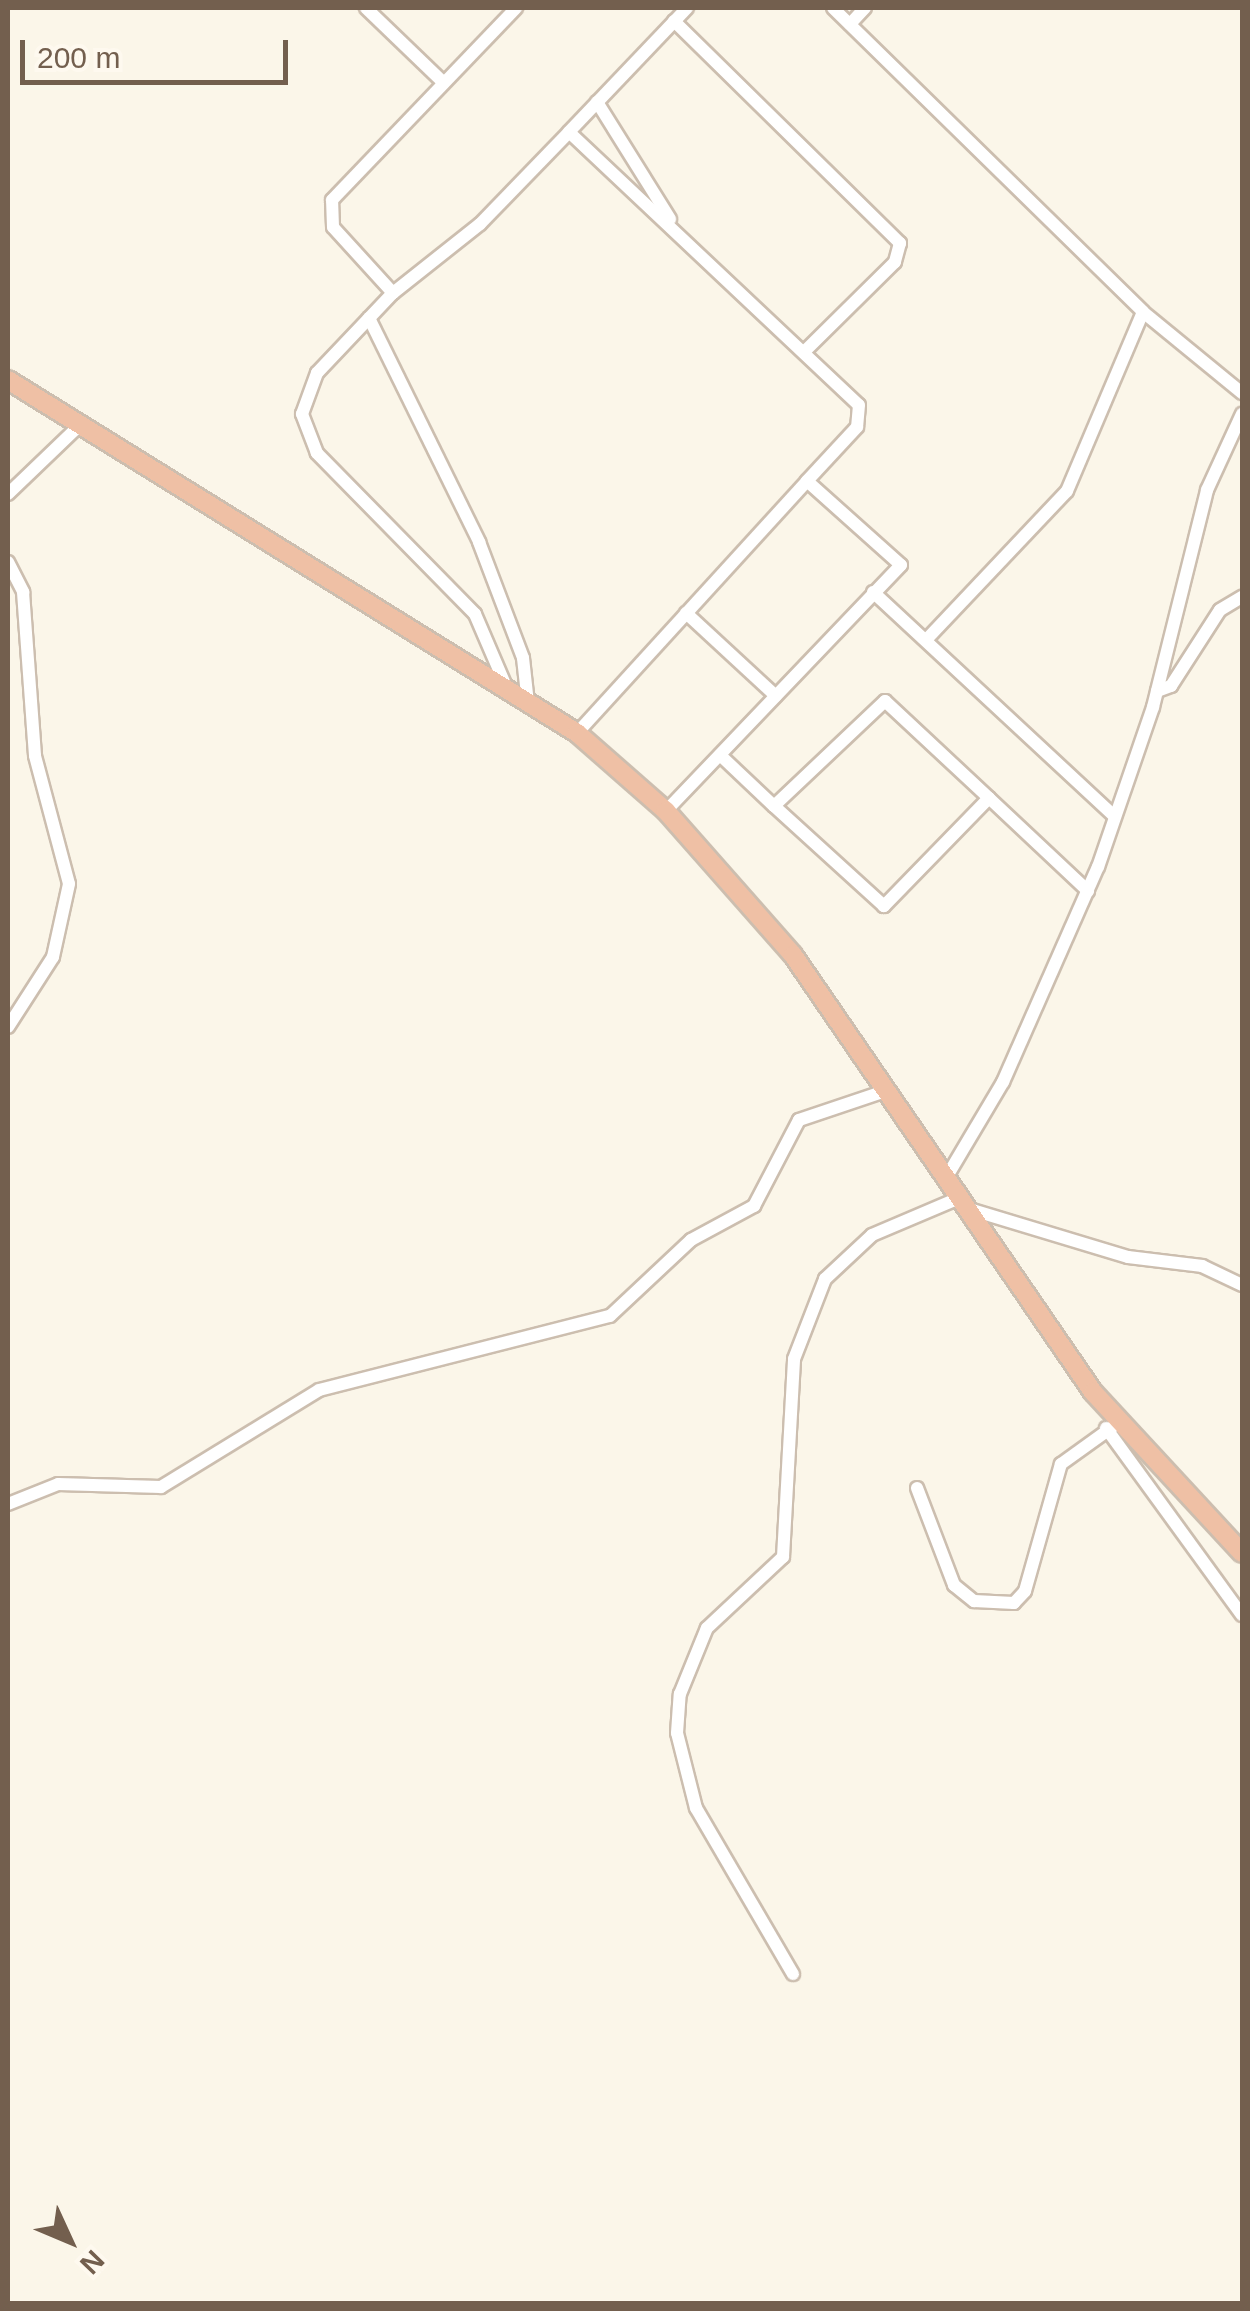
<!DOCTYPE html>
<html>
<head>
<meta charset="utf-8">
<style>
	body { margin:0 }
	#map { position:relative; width:1250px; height:2311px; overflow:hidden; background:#fbf6e9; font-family:Helvetica,sans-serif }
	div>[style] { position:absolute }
	.roads { filter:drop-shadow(2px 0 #ccbeaf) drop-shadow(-2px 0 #ccbeaf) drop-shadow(0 2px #ccbeaf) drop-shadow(0 -2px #ccbeaf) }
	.minor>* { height:12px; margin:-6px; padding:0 6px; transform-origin:6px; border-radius:6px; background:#fff }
	.highway>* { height:18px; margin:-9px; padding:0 9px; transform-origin:9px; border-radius:9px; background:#efc0a5 }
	span { translate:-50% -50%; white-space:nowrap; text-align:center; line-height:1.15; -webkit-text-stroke:10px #fef9ef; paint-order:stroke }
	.frame { position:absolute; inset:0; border:10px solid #735f4e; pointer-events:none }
	.north { position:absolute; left:20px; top:2191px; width:100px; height:100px; -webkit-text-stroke:8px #fef9ef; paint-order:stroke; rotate:134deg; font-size:28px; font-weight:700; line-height:40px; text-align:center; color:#735f4e }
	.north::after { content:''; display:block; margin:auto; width:35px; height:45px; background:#735f4e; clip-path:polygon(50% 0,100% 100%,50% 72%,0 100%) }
	.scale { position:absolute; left:20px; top:40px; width:268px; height:45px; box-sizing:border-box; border:5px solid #735f4e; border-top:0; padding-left:12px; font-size:30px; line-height:35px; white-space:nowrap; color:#735f4e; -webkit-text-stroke:8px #fef9ef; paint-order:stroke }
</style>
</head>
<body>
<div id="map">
	<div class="roads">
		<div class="minor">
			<i style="left:366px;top:8px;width:107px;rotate:43.9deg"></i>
			<i style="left:687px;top:8px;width:171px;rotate:133.6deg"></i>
			<i style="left:569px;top:132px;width:398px;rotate:43.3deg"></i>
			<i style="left:859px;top:405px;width:22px;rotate:95deg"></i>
			<i style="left:857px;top:427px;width:74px;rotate:132.8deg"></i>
			<i style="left:833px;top:8px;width:434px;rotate:44.4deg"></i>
			<i style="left:1143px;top:312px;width:128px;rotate:39.3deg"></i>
			<i style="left:674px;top:21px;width:317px;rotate:44.5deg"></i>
			<i style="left:900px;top:243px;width:20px;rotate:105deg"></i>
			<i style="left:895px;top:262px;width:127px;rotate:135.3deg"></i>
			<i style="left:850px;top:24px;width:22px;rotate:-47deg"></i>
			<i style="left:597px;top:102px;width:138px;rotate:58deg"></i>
			<i style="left:393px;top:293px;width:89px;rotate:-132.3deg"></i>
			<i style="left:333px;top:227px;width:27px;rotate:-92deg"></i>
			<i style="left:332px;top:200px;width:266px;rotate:-46.2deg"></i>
			<i style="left:369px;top:318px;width:250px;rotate:63.8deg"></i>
			<i style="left:479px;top:542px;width:124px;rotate:69.2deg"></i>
			<i style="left:523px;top:658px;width:45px;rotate:83.7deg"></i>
			<i style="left:8px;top:494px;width:100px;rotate:-43.8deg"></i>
			<i style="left:8px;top:562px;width:34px;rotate:63deg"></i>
			<i style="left:23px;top:592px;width:164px;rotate:85.8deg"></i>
			<i style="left:35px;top:756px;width:132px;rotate:75.1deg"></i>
			<i style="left:69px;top:884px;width:75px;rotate:102.4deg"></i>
			<i style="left:53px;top:957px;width:83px;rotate:122.7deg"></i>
			<i style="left:873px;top:592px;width:329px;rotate:42.9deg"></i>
			<i style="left:686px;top:613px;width:122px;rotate:42.7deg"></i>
			<i style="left:926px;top:640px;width:205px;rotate:-46.6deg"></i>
			<i style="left:1067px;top:491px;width:194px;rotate:-67deg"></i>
			<i style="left:508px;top:691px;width:84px;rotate:-113.2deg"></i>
			<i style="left:475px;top:614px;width:226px;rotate:-134.5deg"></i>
			<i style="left:317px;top:453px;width:42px;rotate:-111deg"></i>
			<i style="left:302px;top:414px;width:44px;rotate:-69.9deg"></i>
			<i style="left:317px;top:373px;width:110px;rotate:-46.5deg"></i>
			<i style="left:393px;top:293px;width:111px;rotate:-38.4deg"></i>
			<i style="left:480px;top:224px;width:128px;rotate:-45.9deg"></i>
			<i style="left:1157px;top:691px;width:15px;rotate:-20deg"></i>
			<i style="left:1171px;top:686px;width:90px;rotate:-57.2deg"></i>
			<i style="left:1220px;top:610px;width:26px;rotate:-31deg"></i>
			<i style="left:885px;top:701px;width:142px;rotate:43deg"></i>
			<i style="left:989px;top:798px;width:151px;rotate:134.2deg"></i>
			<i style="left:884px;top:906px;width:149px;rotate:-137.7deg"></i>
			<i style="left:774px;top:806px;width:153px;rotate:-43.4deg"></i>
			<i style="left:577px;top:733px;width:341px;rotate:-47.6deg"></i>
			<i style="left:807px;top:481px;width:126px;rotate:41.8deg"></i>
			<i style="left:901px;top:565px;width:340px;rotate:133.7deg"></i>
			<i style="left:720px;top:755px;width:74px;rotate:43.4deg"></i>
			<i style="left:989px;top:798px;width:136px;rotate:43.2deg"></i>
			<i style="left:946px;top:1178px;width:112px;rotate:-59.3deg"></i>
			<i style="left:1003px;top:1082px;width:235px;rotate:-66.2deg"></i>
			<i style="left:1098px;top:867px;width:169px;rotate:-71deg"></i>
			<i style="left:1153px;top:707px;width:224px;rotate:-76deg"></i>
			<i style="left:1207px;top:490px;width:84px;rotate:-65.3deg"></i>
			<i style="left:969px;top:1209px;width:166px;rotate:16.8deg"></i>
			<i style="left:1128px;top:1257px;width:75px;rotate:6.9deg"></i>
			<i style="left:1202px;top:1266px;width:44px;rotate:25.4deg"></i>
			<i style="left:1106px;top:1428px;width:231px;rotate:54deg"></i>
			<i style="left:917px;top:1488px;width:104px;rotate:69.1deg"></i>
			<i style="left:954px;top:1585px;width:26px;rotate:39deg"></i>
			<i style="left:974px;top:1601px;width:40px;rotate:2.9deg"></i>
			<i style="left:1014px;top:1603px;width:16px;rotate:-47deg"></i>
			<i style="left:1025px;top:1591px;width:132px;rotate:-74.2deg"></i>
			<i style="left:1061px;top:1464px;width:70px;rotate:-35.7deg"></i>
			<i style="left:8px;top:1504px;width:54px;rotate:-21.8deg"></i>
			<i style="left:58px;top:1484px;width:103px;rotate:1.7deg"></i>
			<i style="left:161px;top:1487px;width:185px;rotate:-31.5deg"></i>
			<i style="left:319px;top:1390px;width:300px;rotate:-14.3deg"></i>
			<i style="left:610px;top:1316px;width:111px;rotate:-43.2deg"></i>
			<i style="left:691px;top:1240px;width:72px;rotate:-28.4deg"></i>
			<i style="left:754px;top:1206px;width:97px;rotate:-62.4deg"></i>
			<i style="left:799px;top:1120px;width:91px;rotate:-18.6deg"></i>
			<i style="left:793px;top:1974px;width:192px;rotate:-120.3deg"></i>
			<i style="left:696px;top:1808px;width:77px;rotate:-104.2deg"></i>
			<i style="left:677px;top:1733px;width:39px;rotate:-86deg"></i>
			<i style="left:680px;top:1694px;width:71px;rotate:-67.8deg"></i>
			<i style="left:707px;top:1628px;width:104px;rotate:-43.1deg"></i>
			<i style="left:783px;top:1557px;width:198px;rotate:-86.8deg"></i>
			<i style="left:794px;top:1359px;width:86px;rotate:-68.8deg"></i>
			<i style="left:825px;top:1279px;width:64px;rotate:-43.1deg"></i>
			<i style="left:872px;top:1235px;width:95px;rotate:-23deg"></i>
		</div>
		<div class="highway">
			<i style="left:8px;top:380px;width:670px;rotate:31.81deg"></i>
			<i style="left:577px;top:733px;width:118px;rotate:41.2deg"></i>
			<i style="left:666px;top:811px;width:192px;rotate:48.6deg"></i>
			<i style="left:793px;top:955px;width:530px;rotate:55.53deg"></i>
			<i style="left:1093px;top:1392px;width:219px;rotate:47.2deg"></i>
		</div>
	</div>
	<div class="frame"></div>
	<div class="north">N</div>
	<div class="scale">200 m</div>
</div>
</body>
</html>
